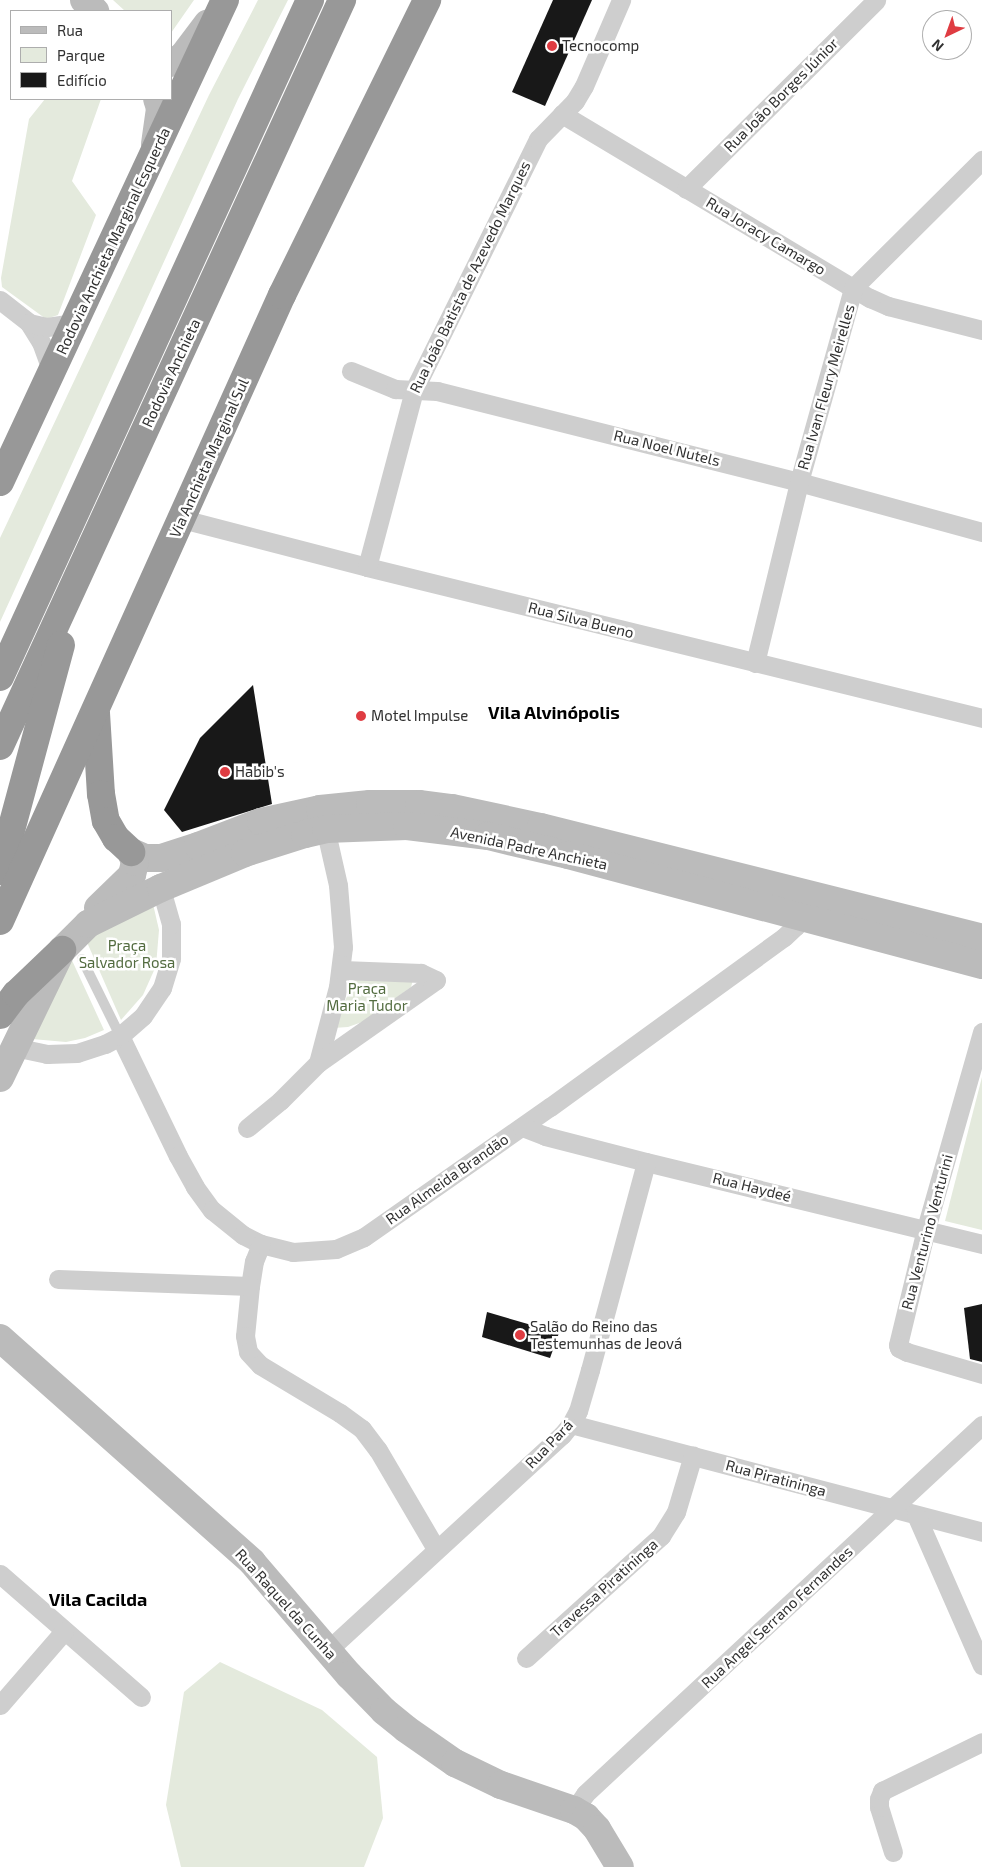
<!DOCTYPE html>
<html>
<head>
<meta charset="utf-8">
<style>
	body { margin:0 }
	#map { position:relative; width:982px; height:1867px; overflow:hidden; background:#fff; font-family:"Exo 2",sans-serif }
	div>[style] { position:absolute }
	.green>* { inset:0; background:#e4eadd }
	.building>* { inset:0; background:#181818 }
	.lane>* { height:10px; margin:-5px; padding:0 5px; transform-origin:5px; border-radius:5px; background:#cecece }
	.street>* { height:19px; margin:-9.5px; padding:0 9.5px; transform-origin:9.5px; border-radius:9.5px; background:#cecece }
	.secondary>* { height:28px; margin:-14px; padding:0 14px; transform-origin:14px; border-radius:14px; background:#bbb }
	.highway>* { height:28px; margin:-14px; padding:0 14px; transform-origin:14px; border-radius:14px; background:#989898 }
	.dots>* { width:14px; height:14px; translate:-50% -50%; box-sizing:border-box; border:2px solid #fff; border-radius:50% }
	span { translate:-50% -50%; white-space:nowrap; text-align:center; line-height:1.15; -webkit-text-stroke:5px #fff; paint-order:stroke }
	.poi-label { font-size:15px; color:#313131 }
	.left { translate:0 -50%; text-align:left }
	.street-label { font-size:15px; color:#313131 }
	.park-label { font-size:15px; color:#536c40 }
	.quarter-label { font-size:18px; color:#000; font-weight:700 }
	.legend { position:absolute; left:10px; top:10px; width:162px; height:90px; box-sizing:border-box; background:#fff; border:1px solid #adadad; margin:0; padding:6px 9px; list-style:none; font-size:15px; color:#313131 }
	.legend li { display:flex; align-items:center; gap:10px; height:25px }
	.legend b { width:25px; border:1px solid #adadad }
	.north { position:absolute; left:922px; top:10px; width:50px; height:50px; box-sizing:border-box; background:#fff; border:1px solid #adadad; border-radius:50%; rotate:222deg; font-size:14px; font-weight:700; line-height:20px; text-align:center; color:#313131 }
	.north::after { content:''; display:block; margin:auto; width:18px; height:22px; background:#df3c42; clip-path:polygon(50% 0,100% 100%,50% 72%,0 100%) }
</style>
</head>
<body>
<div id="map">
	<div class="green">
		<i style="clip-path:polygon(113px 0,194px 0,171px 33px,171px 11px,125px 11px)"></i>
		<i style="clip-path:polygon(258px 0,288px 0,238px 99px,0 622px,0 538px,209px 95px)"></i>
		<i style="clip-path:polygon(45px 99px,101px 99px,72px 181px,96px 215px,58px 315px,46px 319px,2px 287px,1px 278px,29px 119px)"></i>
		<i style="clip-path:polygon(153px 904px,159px 930px,156px 966px,143px 995px,121px 1020px,86px 940px)"></i>
		<i style="clip-path:polygon(70px 956px,104px 1030px,85px 1038px,66px 1042px,32px 1039px)"></i>
		<i style="clip-path:polygon(356px 976px,413px 980px,411px 987px,365px 1021px,348px 1027px,333px 1028px)"></i>
		<i style="clip-path:polygon(982px 1077px,982px 1230px,945px 1221px)"></i>
		<i style="clip-path:polygon(220px 1662px,322px 1710px,377px 1757px,383px 1818px,364px 1867px,181px 1867px,166px 1805px,184px 1692px)"></i>
	</div>
	<div class="building">
		<i style="clip-path:polygon(553px 0,592px 0,545px 106px,512px 92px)"></i>
		<i style="clip-path:polygon(253px 685px,272px 804px,182px 832px,164px 810px,200px 738px)"></i>
		<i style="clip-path:polygon(982px 1304px,982px 1362px,970px 1359px,964px 1308px)"></i>
		<i style="clip-path:polygon(487px 1312px,559px 1333px,550px 1358px,482px 1337px)"></i>
	</div>
	<div class="lane">
		<i style="left:82px;top:959px;width:86px;rotate:63.7deg"></i>
	</div>
	<div class="street">
		<i style="left:562px;top:114px;width:359px;rotate:30.9deg"></i>
		<i style="left:870px;top:298px;width:20px;rotate:24deg"></i>
		<i style="left:888px;top:306px;width:97px;rotate:14.3deg"></i>
		<i style="left:686px;top:189px;width:268px;rotate:-44.8deg"></i>
		<i style="left:0;top:300px;width:37px;rotate:38deg"></i>
		<i style="left:29px;top:323px;width:22px;rotate:58deg"></i>
		<i style="left:41px;top:342px;width:32px;rotate:70deg"></i>
		<i style="left:29px;top:323px;width:18px;rotate:13deg"></i>
		<i style="left:47px;top:327px;width:19px;rotate:-9deg"></i>
		<i style="left:66px;top:324px;width:11px;rotate:-22deg"></i>
		<i style="left:351px;top:371px;width:48px;rotate:22.2deg"></i>
		<i style="left:395px;top:389px;width:42px;rotate:2.7deg"></i>
		<i style="left:437px;top:391px;width:373px;rotate:14.1deg"></i>
		<i style="left:799px;top:482px;width:190px;rotate:15.3deg"></i>
		<i style="left:182px;top:519px;width:191px;rotate:14.5deg"></i>
		<i style="left:367px;top:567px;width:633px;rotate:13.79deg"></i>
		<i style="left:367px;top:567px;width:183px;rotate:-75.1deg"></i>
		<i style="left:414px;top:390px;width:280px;rotate:-63.7deg"></i>
		<i style="left:538px;top:139px;width:53px;rotate:-45.8deg"></i>
		<i style="left:575px;top:101px;width:17px;rotate:-59deg"></i>
		<i style="left:584px;top:86px;width:94px;rotate:-66.7deg"></i>
		<i style="left:755px;top:663px;width:186px;rotate:-76.3deg"></i>
		<i style="left:799px;top:482px;width:201px;rotate:-74.4deg"></i>
		<i style="left:853px;top:288px;width:182px;rotate:-44.8deg"></i>
		<i style="left:982px;top:1032px;width:205px;rotate:105.9deg"></i>
		<i style="left:926px;top:1229px;width:119px;rotate:103.6deg"></i>
		<i style="left:898px;top:1345px;width:3px;rotate:72deg"></i>
		<i style="left:899px;top:1348px;width:9px;rotate:27deg"></i>
		<i style="left:907px;top:1352px;width:78px;rotate:16.3deg"></i>
		<i style="left:120px;top:1036px;width:133px;rotate:64.2deg"></i>
		<i style="left:178px;top:1156px;width:35px;rotate:61deg"></i>
		<i style="left:195px;top:1187px;width:29px;rotate:54deg"></i>
		<i style="left:212px;top:1210px;width:40px;rotate:39deg"></i>
		<i style="left:243px;top:1235px;width:20px;rotate:27deg"></i>
		<i style="left:261px;top:1244px;width:33px;rotate:14deg"></i>
		<i style="left:293px;top:1252px;width:43px;rotate:-4deg"></i>
		<i style="left:336px;top:1249px;width:30px;rotate:-23deg"></i>
		<i style="left:364px;top:1237px;width:227px;rotate:-35deg"></i>
		<i style="left:550px;top:1107px;width:289px;rotate:-36deg"></i>
		<i style="left:784px;top:937px;width:16px;rotate:-43deg"></i>
		<i style="left:796px;top:926px;width:20px;rotate:-60deg"></i>
		<i style="left:14px;top:1047px;width:34px;rotate:12deg"></i>
		<i style="left:47px;top:1054px;width:30px;rotate:-2deg"></i>
		<i style="left:77px;top:1053px;width:29px;rotate:-18deg"></i>
		<i style="left:105px;top:1044px;width:17px;rotate:-28deg"></i>
		<i style="left:120px;top:1036px;width:30px;rotate:-41deg"></i>
		<i style="left:143px;top:1016px;width:34px;rotate:-56deg"></i>
		<i style="left:162px;top:988px;width:31px;rotate:-73deg"></i>
		<i style="left:171px;top:958px;width:34px;rotate:-90deg"></i>
		<i style="left:171px;top:924px;width:37px;rotate:-106deg"></i>
		<i style="left:318px;top:1063px;width:79px;rotate:-75.3deg"></i>
		<i style="left:338px;top:987px;width:40px;rotate:-82.9deg"></i>
		<i style="left:343px;top:947px;width:62px;rotate:-94.6deg"></i>
		<i style="left:338px;top:885px;width:68px;rotate:-102.8deg"></i>
		<i style="left:522px;top:1127px;width:25px;rotate:21deg"></i>
		<i style="left:545px;top:1136px;width:104px;rotate:14.4deg"></i>
		<i style="left:646px;top:1162px;width:346px;rotate:13.7deg"></i>
		<i style="left:247px;top:1128px;width:43px;rotate:-39.3deg"></i>
		<i style="left:280px;top:1101px;width:54px;rotate:-45deg"></i>
		<i style="left:318px;top:1063px;width:144px;rotate:-35.1deg"></i>
		<i style="left:436px;top:980px;width:17px;rotate:-155deg"></i>
		<i style="left:421px;top:973px;width:79px;rotate:-177.8deg"></i>
		<i style="left:261px;top:1244px;width:18px;rotate:112deg"></i>
		<i style="left:254px;top:1261px;width:25px;rotate:99deg"></i>
		<i style="left:250px;top:1286px;width:50px;rotate:95.7deg"></i>
		<i style="left:245px;top:1336px;width:16px;rotate:79deg"></i>
		<i style="left:248px;top:1352px;width:18px;rotate:47deg"></i>
		<i style="left:260px;top:1365px;width:93px;rotate:31deg"></i>
		<i style="left:340px;top:1413px;width:27px;rotate:36deg"></i>
		<i style="left:362px;top:1429px;width:26px;rotate:53deg"></i>
		<i style="left:378px;top:1450px;width:115px;rotate:59.6deg"></i>
		<i style="left:58px;top:1279px;width:192px;rotate:2.1deg"></i>
		<i style="left:571px;top:1424px;width:425px;rotate:14.7deg"></i>
		<i style="left:916px;top:1515px;width:164px;rotate:66.3deg"></i>
		<i style="left:0;top:1574px;width:187px;rotate:41.1deg"></i>
		<i style="left:328px;top:1650px;width:318px;rotate:-42.6deg"></i>
		<i style="left:562px;top:1435px;width:14px;rotate:-51deg"></i>
		<i style="left:571px;top:1424px;width:15px;rotate:-62deg"></i>
		<i style="left:578px;top:1411px;width:43px;rotate:-73.7deg"></i>
		<i style="left:590px;top:1370px;width:215px;rotate:-74.9deg"></i>
		<i style="left:526px;top:1658px;width:182px;rotate:-42.1deg"></i>
		<i style="left:661px;top:1536px;width:28px;rotate:-58deg"></i>
		<i style="left:676px;top:1512px;width:59px;rotate:-73.4deg"></i>
		<i style="left:0;top:1705px;width:98px;rotate:-49.1deg"></i>
		<i style="left:574px;top:1810px;width:19px;rotate:-55deg"></i>
		<i style="left:585px;top:1794px;width:542px;rotate:-42.91deg"></i>
		<i style="left:893px;top:1852px;width:47px;rotate:-107.3deg"></i>
		<i style="left:879px;top:1807px;width:8px;rotate:-90deg"></i>
		<i style="left:879px;top:1799px;width:9px;rotate:-69deg"></i>
		<i style="left:882px;top:1791px;width:111px;rotate:-26.1deg"></i>
	</div>
	<div class="secondary">
		<i style="left:84px;top:0;width:16px;rotate:45deg"></i>
		<i style="left:171px;top:63px;width:14px;rotate:-30deg"></i>
		<i style="left:183px;top:56px;width:41px;rotate:-52.9deg"></i>
		<i style="left:155px;top:144px;width:36px;rotate:-82deg"></i>
		<i style="left:160px;top:108px;width:9px;rotate:-108deg"></i>
		<i style="left:131px;top:852px;width:15px;rotate:23deg"></i>
		<i style="left:145px;top:858px;width:16px"></i>
		<i style="left:161px;top:858px;width:39px;rotate:-18deg"></i>
		<i style="left:198px;top:846px;width:67px;rotate:-20.9deg"></i>
		<i style="left:261px;top:822px;width:60px;rotate:-12.4deg"></i>
		<i style="left:320px;top:809px;width:50px;rotate:-5.7deg"></i>
		<i style="left:370px;top:804px;width:49px"></i>
		<i style="left:419px;top:804px;width:33px;rotate:7deg"></i>
		<i style="left:452px;top:808px;width:91px;rotate:12.1deg"></i>
		<i style="left:541px;top:827px;width:455px;rotate:14.1deg"></i>
		<i style="left:98px;top:908px;width:47px;rotate:-44.1deg"></i>
		<i style="left:132px;top:875px;width:13px;rotate:-77deg"></i>
		<i style="left:135px;top:862px;width:11px;rotate:-112deg"></i>
		<i style="left:0;top:1078px;width:142px;rotate:-64.2deg"></i>
		<i style="left:62px;top:950px;width:37px;rotate:-45deg"></i>
		<i style="left:88px;top:924px;width:81px;rotate:-26.3deg"></i>
		<i style="left:161px;top:888px;width:91px;rotate:-22.6deg"></i>
		<i style="left:245px;top:853px;width:63px;rotate:-17.6deg"></i>
		<i style="left:305px;top:834px;width:22px;rotate:-13deg"></i>
		<i style="left:326px;top:829px;width:81px;rotate:-2.1deg"></i>
		<i style="left:407px;top:826px;width:82px;rotate:7deg"></i>
		<i style="left:488px;top:836px;width:82px;rotate:13.4deg"></i>
		<i style="left:568px;top:855px;width:428px;rotate:14.9deg"></i>
		<i style="left:0;top:1338px;width:337px;rotate:41.6deg"></i>
		<i style="left:252px;top:1562px;width:149px;rotate:49.4deg"></i>
		<i style="left:349px;top:1675px;width:50px;rotate:45.8deg"></i>
		<i style="left:384px;top:1711px;width:28px;rotate:39deg"></i>
		<i style="left:406px;top:1729px;width:60px;rotate:34.8deg"></i>
		<i style="left:455px;top:1763px;width:51px;rotate:25.6deg"></i>
		<i style="left:501px;top:1785px;width:77px;rotate:18.9deg"></i>
		<i style="left:574px;top:1810px;width:14px;rotate:30deg"></i>
		<i style="left:586px;top:1817px;width:16px;rotate:47deg"></i>
		<i style="left:597px;top:1829px;width:44px;rotate:58.8deg"></i>
	</div>
	<div class="highway">
		<i style="left:0;top:482px;width:532px;rotate:-64.98deg"></i>
		<i style="left:0;top:677px;width:745px;rotate:-65.4deg"></i>
		<i style="left:96px;top:713px;width:81px;rotate:86.5deg"></i>
		<i style="left:101px;top:794px;width:27px;rotate:80deg"></i>
		<i style="left:106px;top:821px;width:20px;rotate:60deg"></i>
		<i style="left:116px;top:838px;width:21px;rotate:43deg"></i>
		<i style="left:0;top:746px;width:821px;rotate:-65.37deg"></i>
		<i style="left:0;top:871px;width:234px;rotate:-74.9deg"></i>
		<i style="left:0;top:921px;width:687px;rotate:-65.75deg"></i>
		<i style="left:282px;top:295px;width:329px;rotate:-63.8deg"></i>
		<i style="left:0;top:1015px;width:26px;rotate:-53deg"></i>
		<i style="left:16px;top:994px;width:64px;rotate:-43.7deg"></i>
	</div>
	<div class="dots">
		<i style="left:552px;top:46px;background:#df3c42"></i>
		<i style="left:361px;top:716px;background:#df3c42"></i>
		<i style="left:225px;top:772px;background:#df3c42"></i>
		<i style="left:520px;top:1335px;background:#df3c42"></i>
	</div>
	<div class="poi-label">
		<span class="left" style="left:562px;top:46px">Tecnocomp</span>
		<span class="left" style="left:371px;top:716px">Motel Impulse</span>
		<span class="left" style="left:235px;top:772px">Habib's</span>
		<span class="left" style="left:530px;top:1335px">Salão do Reino das<br>Testemunhas de Jeová</span>
	</div>
	<div class="street-label">
		<span style="left:781px;top:95px;rotate:-45deg">Rua João Borges Júnior</span>
		<span style="left:766px;top:236px;rotate:31deg">Rua Joracy Camargo</span>
		<span style="left:113px;top:241px;rotate:-65deg">Rodovia Anchieta Marginal Esquerda</span>
		<span style="left:470px;top:277px;rotate:-64deg">Rua João Batista de Azevedo Marques</span>
		<span style="left:171px;top:373px;rotate:-65deg">Rodovia Anchieta</span>
		<span style="left:826px;top:387px;rotate:-74deg">Rua Ivan Fleury Meirelles</span>
		<span style="left:667px;top:448px;rotate:14deg">Rua Noel Nutels</span>
		<span style="left:209px;top:458px;rotate:-66deg">Via Anchieta Marginal Sul</span>
		<span style="left:581px;top:620px;rotate:14deg">Rua Silva Bueno</span>
		<span style="left:529px;top:848px;rotate:12deg">Avenida Padre Anchieta</span>
		<span style="left:447px;top:1179px;rotate:-35deg">Rua Almeida Brandão</span>
		<span style="left:752px;top:1187px;rotate:14deg">Rua Haydeé</span>
		<span style="left:927px;top:1232px;rotate:-75deg">Rua Venturino Venturini</span>
		<span style="left:549px;top:1444px;rotate:-46deg">Rua Pará</span>
		<span style="left:776px;top:1478px;rotate:15deg">Rua Piratininga</span>
		<span style="left:604px;top:1588px;rotate:-42deg">Travessa Piratininga</span>
		<span style="left:286px;top:1604px;rotate:48deg">Rua Raquel da Cunha</span>
		<span style="left:777px;top:1617px;rotate:-43deg">Rua Angel Serrano Fernandes</span>
	</div>
	<div class="park-label">
		<span style="left:127px;top:954px">Praça<br>Salvador Rosa</span>
		<span style="left:367px;top:997px">Praça<br>Maria Tudor</span>
	</div>
	<div class="quarter-label">
		<span style="left:554px;top:712px">Vila Alvinópolis</span>
		<span style="left:98px;top:1599px">Vila Cacilda</span>
	</div>
	<ul class="legend">
	<li><b style="height:6px;background:#bbb"></b>Rua</li>
	<li><b style="height:14px;background:#e4eadd"></b>Parque</li>
	<li><b style="height:14px;background:#181818"></b>Edifício</li>
	</ul>
	<div class="north">N</div>
</div>
</body>
</html>
